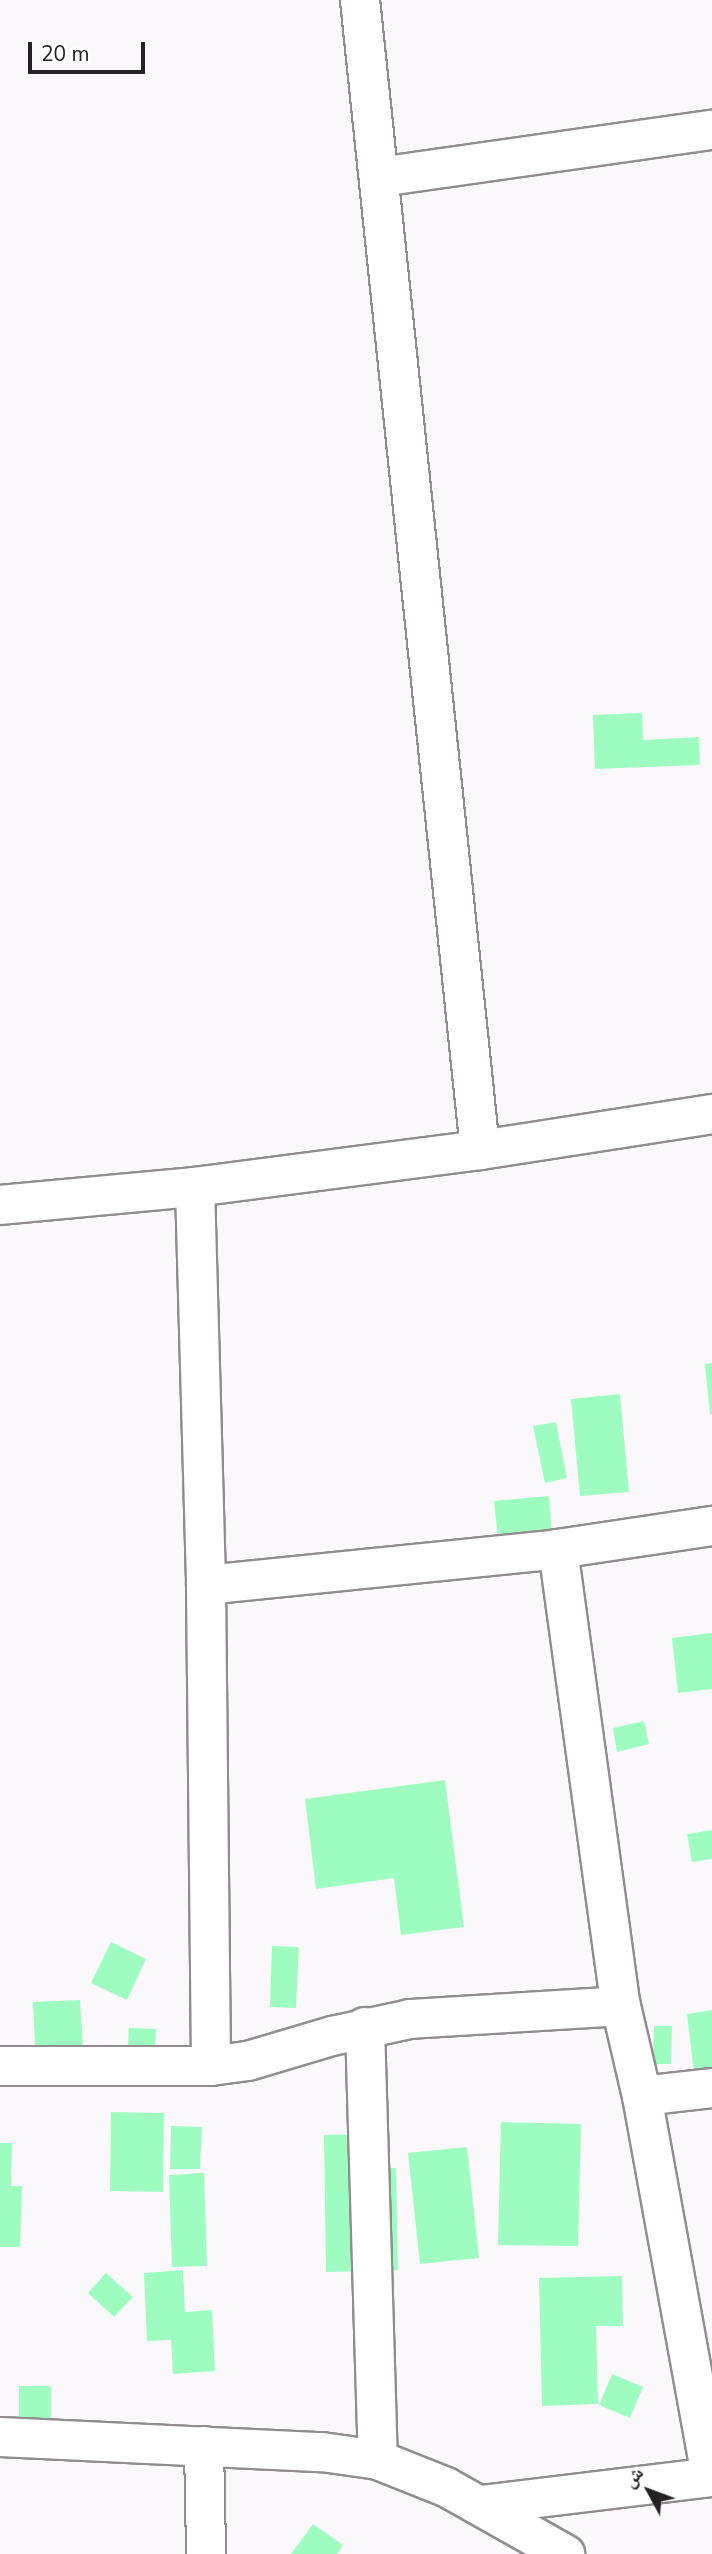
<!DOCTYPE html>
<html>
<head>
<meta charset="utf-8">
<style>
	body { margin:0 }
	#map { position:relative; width:712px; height:2554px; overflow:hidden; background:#fbf8fb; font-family:"Nunito Sans","Noto Naskh Arabic",sans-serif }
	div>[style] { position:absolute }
	.building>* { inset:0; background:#9efcc1 }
	.roads { filter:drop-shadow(2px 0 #908c8f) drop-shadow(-2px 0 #908c8f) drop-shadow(0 2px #908c8f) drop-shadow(0 -2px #908c8f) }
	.minor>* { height:38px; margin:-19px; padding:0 19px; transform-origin:19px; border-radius:19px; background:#fff }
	span { translate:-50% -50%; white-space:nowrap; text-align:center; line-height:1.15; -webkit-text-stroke:7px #fff; paint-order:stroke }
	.north { position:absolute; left:614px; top:2456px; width:70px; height:70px; -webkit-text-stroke:5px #fff; paint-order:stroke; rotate:311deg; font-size:19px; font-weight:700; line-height:28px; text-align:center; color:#242223 }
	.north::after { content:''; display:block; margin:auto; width:24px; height:32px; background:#242223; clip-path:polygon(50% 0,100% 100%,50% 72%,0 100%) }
	.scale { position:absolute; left:28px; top:42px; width:117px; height:32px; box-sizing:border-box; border:4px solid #242223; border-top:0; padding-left:9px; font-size:21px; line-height:24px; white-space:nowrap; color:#242223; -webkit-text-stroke:5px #fff; paint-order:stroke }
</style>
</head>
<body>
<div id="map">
	<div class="building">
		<i style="clip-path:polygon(642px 713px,643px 740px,699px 737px,700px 765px,595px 769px,593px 715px)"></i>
		<i style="clip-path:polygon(712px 1363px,712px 1414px,710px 1414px,705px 1364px)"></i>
		<i style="clip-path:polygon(620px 1394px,629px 1492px,580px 1496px,571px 1399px)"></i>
		<i style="clip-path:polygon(556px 1422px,567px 1478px,545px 1483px,533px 1426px)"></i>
		<i style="clip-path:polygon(549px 1496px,552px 1533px,498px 1539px,494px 1501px)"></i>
		<i style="clip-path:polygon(712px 1633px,712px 1689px,678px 1693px,672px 1638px)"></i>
		<i style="clip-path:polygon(644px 1721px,649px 1744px,617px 1752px,613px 1728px)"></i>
		<i style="clip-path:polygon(445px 1780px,464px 1927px,401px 1935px,394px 1878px,316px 1889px,305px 1799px)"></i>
		<i style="clip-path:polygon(712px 1830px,712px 1859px,692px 1862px,687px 1834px)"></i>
		<i style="clip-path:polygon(111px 1942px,146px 1959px,127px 2000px,91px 1983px)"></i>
		<i style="clip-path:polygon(272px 1946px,299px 1947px,296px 2008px,270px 2007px)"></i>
		<i style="clip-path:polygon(80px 2000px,84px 2062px,36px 2065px,33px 2002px)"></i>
		<i style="clip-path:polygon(712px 2010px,712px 2071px,694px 2073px,687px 2014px)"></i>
		<i style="clip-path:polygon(654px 2026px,672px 2026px,671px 2064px,653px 2064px)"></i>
		<i style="clip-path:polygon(129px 2028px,156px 2029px,154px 2067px,127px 2065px)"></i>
		<i style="clip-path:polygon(111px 2112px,164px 2113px,163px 2192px,110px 2191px)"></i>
		<i style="clip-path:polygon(501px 2122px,581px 2124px,578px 2246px,498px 2245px)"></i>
		<i style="clip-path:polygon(171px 2126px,202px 2127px,200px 2169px,170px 2169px)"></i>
		<i style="clip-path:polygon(362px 2134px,362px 2169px,396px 2168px,398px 2270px,326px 2272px,324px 2135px)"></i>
		<i style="clip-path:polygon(0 2143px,12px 2143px,11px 2186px,22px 2186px,20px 2247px,0 2247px)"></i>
		<i style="clip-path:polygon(467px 2147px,479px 2258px,420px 2264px,408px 2153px)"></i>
		<i style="clip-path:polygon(204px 2173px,207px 2266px,172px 2267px,169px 2175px)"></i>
		<i style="clip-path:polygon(183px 2270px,185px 2312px,212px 2310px,215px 2371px,173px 2374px,171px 2340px,147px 2341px,144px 2273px)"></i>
		<i style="clip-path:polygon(106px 2273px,133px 2297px,114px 2317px,88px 2293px)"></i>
		<i style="clip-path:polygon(622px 2276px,623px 2326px,596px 2326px,598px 2404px,542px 2406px,539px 2278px)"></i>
		<i style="clip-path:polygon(612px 2374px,643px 2387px,630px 2418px,599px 2405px)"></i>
		<i style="clip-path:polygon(19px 2386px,51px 2386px,51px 2421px,19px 2421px)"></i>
		<i style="clip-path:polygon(313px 2524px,343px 2545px,337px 2554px,291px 2554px)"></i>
	</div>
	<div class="roads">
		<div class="minor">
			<i style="left:360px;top:0;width:1156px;rotate:84.04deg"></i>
			<i style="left:380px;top:177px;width:335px;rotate:-8.1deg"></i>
			<i style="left:195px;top:1187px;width:398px;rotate:88.4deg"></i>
			<i style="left:206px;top:1585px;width:481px;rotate:89.4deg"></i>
			<i style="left:0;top:1205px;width:196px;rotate:-5.3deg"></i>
			<i style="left:195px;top:1187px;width:287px;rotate:-7.4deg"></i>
			<i style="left:480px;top:1150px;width:235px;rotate:-8.8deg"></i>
			<i style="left:558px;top:1549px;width:461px;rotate:82.2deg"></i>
			<i style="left:621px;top:2006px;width:92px;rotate:76.9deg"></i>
			<i style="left:642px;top:2096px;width:387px;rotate:79.7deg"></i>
			<i style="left:206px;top:1585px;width:354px;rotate:-5.8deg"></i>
			<i style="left:558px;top:1549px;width:156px;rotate:-8.5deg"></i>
			<i style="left:365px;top:2027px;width:433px;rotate:88.3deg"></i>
			<i style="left:0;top:2066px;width:211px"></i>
			<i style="left:211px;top:2066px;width:37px;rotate:-8deg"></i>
			<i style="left:248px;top:2061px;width:88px;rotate:-16.6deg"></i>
			<i style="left:332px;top:2036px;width:80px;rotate:-12.3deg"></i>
			<i style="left:410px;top:2019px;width:211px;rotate:-3.5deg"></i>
			<i style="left:642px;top:2096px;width:70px;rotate:-6.5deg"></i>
			<i style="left:0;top:2437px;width:322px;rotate:2.7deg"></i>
			<i style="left:322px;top:2452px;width:57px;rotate:8.1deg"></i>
			<i style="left:378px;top:2460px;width:73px;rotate:21.7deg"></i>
			<i style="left:446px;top:2487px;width:137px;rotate:29.4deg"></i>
			<i style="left:204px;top:2446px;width:108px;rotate:88.9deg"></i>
			<i style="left:481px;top:2505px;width:233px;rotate:-6.9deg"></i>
		</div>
	</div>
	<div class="north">ش</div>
	<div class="scale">20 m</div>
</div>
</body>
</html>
